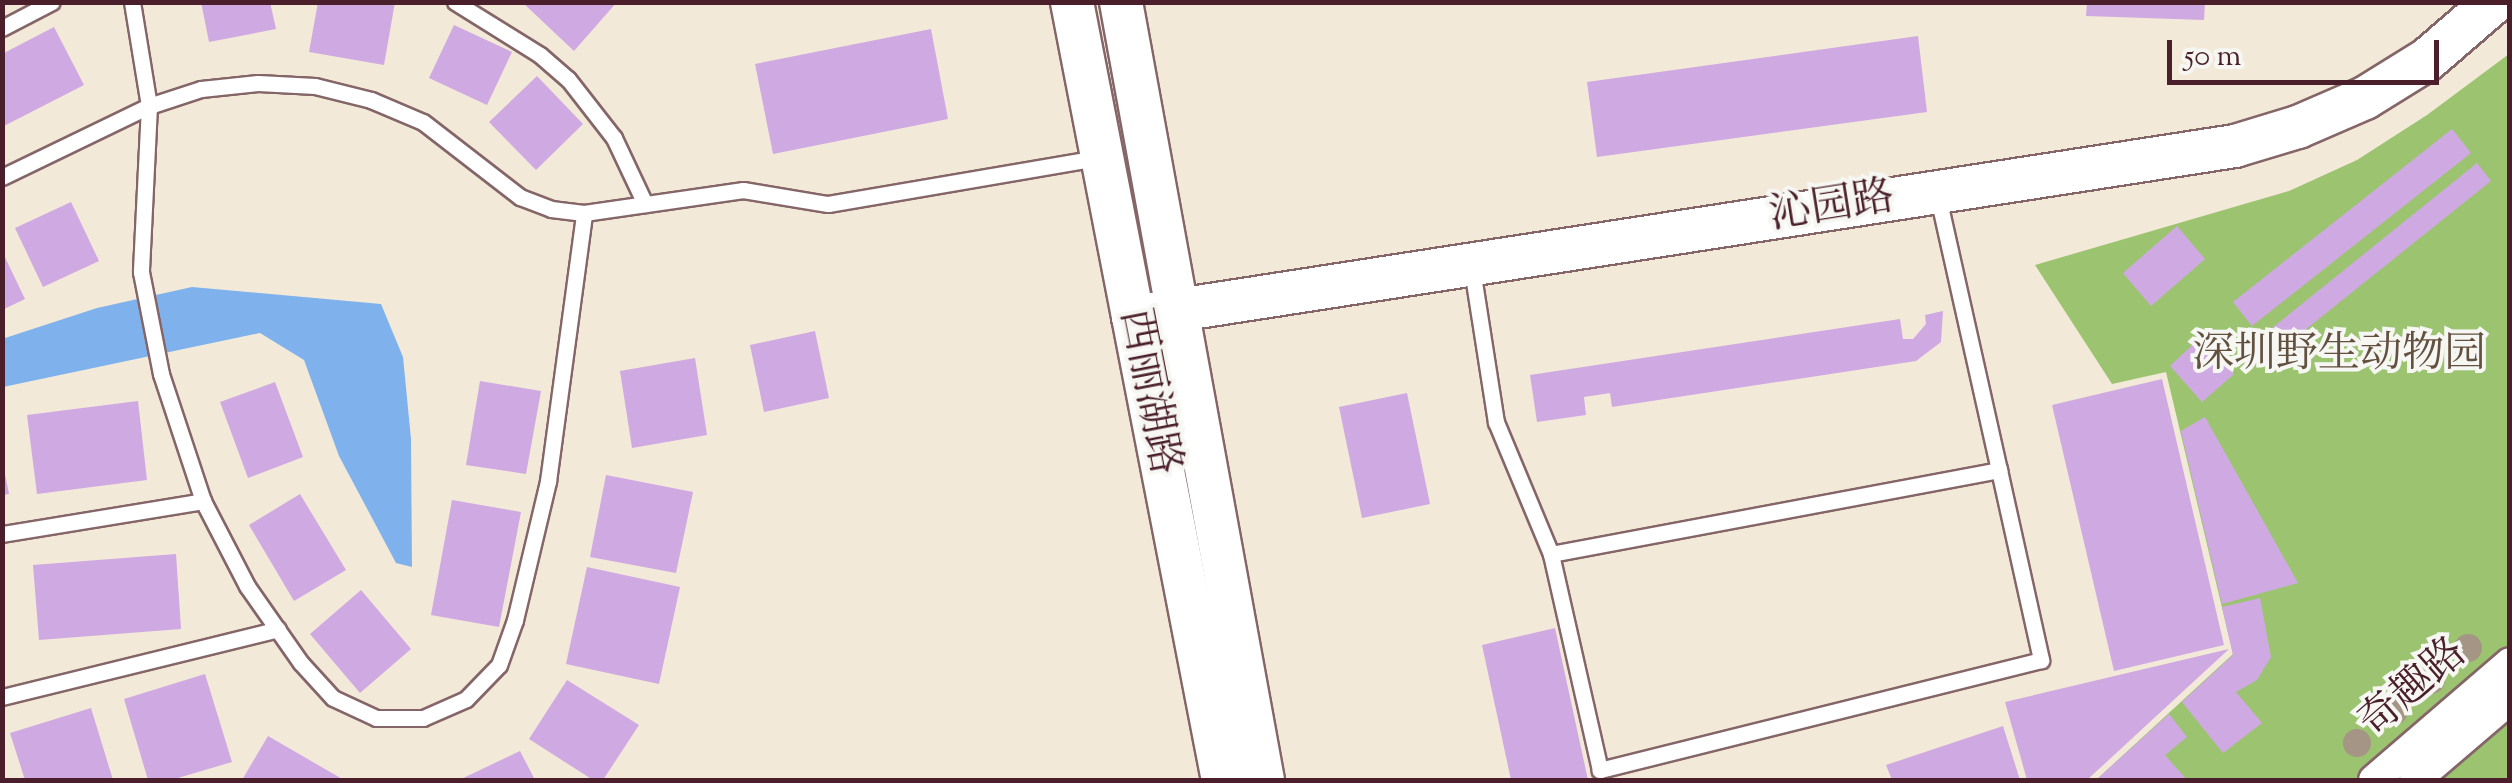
<!DOCTYPE html>
<html>
<head>
<meta charset="utf-8">
<style>
	body { margin:0 }
	#map { position:relative; width:2512px; height:783px; overflow:hidden; background:#f3e9d8; font-family:"Sorts Mill Goudy","Noto Serif SC",serif }
	div>[style] { position:absolute }
	.green>* { inset:0; background:#9cc470 }
	.water>* { inset:0; background:#7fb2ec }
	.building>* { inset:0; background:#cfa9e2 }
	.roads { filter:drop-shadow(2px 0 #856668) drop-shadow(-2px 0 #856668) drop-shadow(0 2px #856668) drop-shadow(0 -2px #856668) }
	.lane>* { height:15px; margin:-7.5px; padding:0 7.5px; transform-origin:7.5px; border-radius:7.5px; background:#fff }
	.street>* { height:30px; margin:-15px; padding:0 15px; transform-origin:15px; border-radius:15px; background:#fff }
	.secondary>* { height:42px; margin:-21px; padding:0 21px; transform-origin:21px; border-radius:21px; background:#fff }
	.trees>* { width:28px; height:28px; margin:-14px; border-radius:50%; background:#a49584 }
	span { translate:-50% -50%; white-space:nowrap; text-align:center; line-height:1.15; -webkit-text-stroke:8px #f6f6f2; paint-order:stroke }
	.street-label { font-size:42px; color:#4a1f2b }
	.park-label { font-size:42px; color:#635140 }
	.frame { position:absolute; inset:0; border:5px solid #4a1f2b; pointer-events:none }
	.scale { position:absolute; left:2167px; top:40px; width:272px; height:45px; box-sizing:border-box; border:5px solid #4a1f2b; border-top:0; padding-left:12px; font-size:30px; line-height:35px; white-space:nowrap; color:#4a1f2b; -webkit-text-stroke:8px #f6f6f2; paint-order:stroke }
</style>
</head>
<body>
<div id="map">
	<div class="green">
		<i style="clip-path:polygon(2509px 54px,2509px 780px,2096px 780px,2233px 654px,2166px 372px,2112px 384px,2035px 265px,2289px 191px,2357px 160px,2427px 115px)"></i>
	</div>
	<div class="water">
		<i style="clip-path:polygon(192px 287px,381px 304px,403px 357px,411px 439px,412px 567px,396px 563px,339px 456px,304px 360px,260px 333px,3px 387px,2px 339px,97px 308px)"></i>
	</div>
	<div class="building">
		<i style="clip-path:polygon(201px 2px,270px 2px,276px 29px,209px 42px)"></i>
		<i style="clip-path:polygon(318px 2px,395px 2px,384px 65px,309px 52px)"></i>
		<i style="clip-path:polygon(522px 2px,617px 2px,574px 51px)"></i>
		<i style="clip-path:polygon(2087px 2px,2205px 2px,2204px 20px,2086px 16px)"></i>
		<i style="clip-path:polygon(454px 25px,512px 52px,487px 105px,429px 78px)"></i>
		<i style="clip-path:polygon(54px 27px,84px 85px,2px 127px,2px 54px)"></i>
		<i style="clip-path:polygon(931px 29px,948px 119px,773px 154px,755px 64px)"></i>
		<i style="clip-path:polygon(1918px 36px,1927px 112px,1597px 157px,1587px 82px)"></i>
		<i style="clip-path:polygon(537px 76px,583px 124px,536px 170px,489px 122px)"></i>
		<i style="clip-path:polygon(2452px 129px,2471px 153px,2252px 326px,2233px 302px)"></i>
		<i style="clip-path:polygon(2477px 163px,2491px 181px,2275px 354px,2261px 337px)"></i>
		<i style="clip-path:polygon(71px 202px,99px 261px,43px 287px,15px 228px)"></i>
		<i style="clip-path:polygon(2177px 226px,2205px 259px,2151px 306px,2123px 273px)"></i>
		<i style="clip-path:polygon(2px 251px,25px 299px,2px 310px)"></i>
		<i style="clip-path:polygon(1943px 311px,1941px 342px,1916px 361px,1612px 407px,1610px 393px,1584px 397px,1586px 415px,1537px 422px,1530px 375px,1900px 319px,1903px 339px,1913px 339px,1926px 324px,1925px 315px)"></i>
		<i style="clip-path:polygon(815px 331px,829px 398px,764px 412px,750px 345px)"></i>
		<i style="clip-path:polygon(2201px 337px,2234px 374px,2202px 402px,2170px 366px)"></i>
		<i style="clip-path:polygon(695px 358px,707px 435px,632px 448px,620px 371px)"></i>
		<i style="clip-path:polygon(2162px 379px,2224px 645px,2114px 671px,2052px 405px)"></i>
		<i style="clip-path:polygon(480px 381px,541px 391px,526px 474px,466px 465px)"></i>
		<i style="clip-path:polygon(275px 382px,303px 457px,248px 478px,220px 402px)"></i>
		<i style="clip-path:polygon(1407px 393px,1430px 504px,1362px 518px,1339px 407px)"></i>
		<i style="clip-path:polygon(138px 401px,147px 480px,37px 494px,27px 415px)"></i>
		<i style="clip-path:polygon(2205px 417px,2298px 583px,2222px 604px,2181px 431px)"></i>
		<i style="clip-path:polygon(2px 459px,9px 494px,2px 495px)"></i>
		<i style="clip-path:polygon(606px 475px,693px 492px,676px 573px,590px 557px)"></i>
		<i style="clip-path:polygon(300px 494px,346px 570px,294px 601px,249px 525px)"></i>
		<i style="clip-path:polygon(452px 500px,521px 512px,499px 627px,431px 615px)"></i>
		<i style="clip-path:polygon(176px 554px,181px 629px,39px 640px,33px 565px)"></i>
		<i style="clip-path:polygon(587px 567px,680px 587px,659px 684px,566px 664px)"></i>
		<i style="clip-path:polygon(361px 590px,411px 649px,360px 693px,310px 634px)"></i>
		<i style="clip-path:polygon(2260px 598px,2271px 657px,2257px 680px,2236px 692px,2262px 723px,2223px 753px,2182px 702px,2233px 655px,2222px 607px)"></i>
		<i style="clip-path:polygon(1555px 628px,1588px 780px,1511px 780px,1482px 645px)"></i>
		<i style="clip-path:polygon(2229px 649px,2087px 780px,2027px 780px,2005px 702px)"></i>
		<i style="clip-path:polygon(205px 674px,232px 762px,171px 780px,148px 780px,124px 699px)"></i>
		<i style="clip-path:polygon(567px 680px,639px 725px,603px 780px,593px 780px,529px 739px)"></i>
		<i style="clip-path:polygon(91px 708px,113px 780px,25px 780px,10px 733px)"></i>
		<i style="clip-path:polygon(2169px 714px,2187px 737px,2165px 755px,2187px 780px,2096px 780px)"></i>
		<i style="clip-path:polygon(2003px 726px,2020px 780px,1892px 780px,1886px 765px)"></i>
		<i style="clip-path:polygon(268px 736px,344px 780px,242px 780px)"></i>
		<i style="clip-path:polygon(520px 751px,535px 780px,459px 780px)"></i>
	</div>
	<div class="roads">
		<div class="lane">
			<i style="left:132px;top:2px;width:105px;rotate:80.7deg"></i>
			<i style="left:149px;top:106px;width:166px;rotate:92.8deg"></i>
			<i style="left:141px;top:272px;width:104px;rotate:78.9deg"></i>
			<i style="left:161px;top:374px;width:134px;rotate:71.7deg"></i>
			<i style="left:203px;top:501px;width:96px;rotate:62.6deg"></i>
			<i style="left:247px;top:586px;width:94px;rotate:55deg"></i>
			<i style="left:301px;top:663px;width:47px;rotate:47.6deg"></i>
			<i style="left:333px;top:698px;width:47px;rotate:24.9deg"></i>
			<i style="left:376px;top:718px;width:47px"></i>
			<i style="left:423px;top:718px;width:47px;rotate:-23.8deg"></i>
			<i style="left:466px;top:699px;width:47px;rotate:-45.9deg"></i>
			<i style="left:499px;top:665px;width:48px;rotate:-70.4deg"></i>
			<i style="left:515px;top:620px;width:143px;rotate:-76.6deg"></i>
			<i style="left:548px;top:481px;width:270px;rotate:-82.3deg"></i>
			<i style="left:455px;top:2px;width:100px;rotate:31.9deg"></i>
			<i style="left:540px;top:55px;width:37px;rotate:41deg"></i>
			<i style="left:568px;top:79px;width:75px;rotate:52.1deg"></i>
			<i style="left:614px;top:138px;width:73px;rotate:64.8deg"></i>
			<i style="left:2px;top:28px;width:56px;rotate:-27.5deg"></i>
			<i style="left:2px;top:177px;width:163px;rotate:-25.8deg"></i>
			<i style="left:149px;top:106px;width:55px;rotate:-18.1deg"></i>
			<i style="left:201px;top:89px;width:57px;rotate:-6deg"></i>
			<i style="left:258px;top:83px;width:57px;rotate:3deg"></i>
			<i style="left:315px;top:86px;width:58px;rotate:14deg"></i>
			<i style="left:371px;top:100px;width:56px;rotate:22.9deg"></i>
			<i style="left:423px;top:122px;width:123px;rotate:37.7deg"></i>
			<i style="left:520px;top:197px;width:33px;rotate:21deg"></i>
			<i style="left:551px;top:209px;width:33px;rotate:7deg"></i>
			<i style="left:584px;top:213px;width:161px;rotate:-8.2deg"></i>
			<i style="left:743px;top:190px;width:86px;rotate:9.4deg"></i>
			<i style="left:828px;top:204px;width:274px;rotate:-9.7deg"></i>
			<i style="left:1938px;top:197px;width:280px;rotate:77.4deg"></i>
			<i style="left:1999px;top:470px;width:195px;rotate:77.5deg"></i>
			<i style="left:2041px;top:660px;width:455px;rotate:166deg"></i>
			<i style="left:1600px;top:770px;width:221px;rotate:-102.8deg"></i>
			<i style="left:1551px;top:554px;width:456px;rotate:-10.6deg"></i>
			<i style="left:1472px;top:269px;width:155px;rotate:81.1deg"></i>
			<i style="left:1496px;top:422px;width:143px;rotate:67.4deg"></i>
			<i style="left:2px;top:534px;width:204px;rotate:-9.3deg"></i>
			<i style="left:2px;top:697px;width:284px;rotate:-13.8deg"></i>
		</div>
		<div class="street">
			<i style="left:2374px;top:780px;width:179px;rotate:-40.7deg"></i>
			<i style="left:2415px;top:780px;width:125px;rotate:-40.5deg"></i>
		</div>
		<div class="secondary">
			<i style="left:1072px;top:2px;width:793px;rotate:79.02deg"></i>
			<i style="left:1121px;top:2px;width:791px;rotate:79.66deg"></i>
			<i style="left:1133px;top:317px;width:1115px;rotate:-8.82deg"></i>
			<i style="left:2235px;top:146px;width:66px;rotate:-16.8deg"></i>
			<i style="left:2298px;top:127px;width:73px;rotate:-23.4deg"></i>
			<i style="left:2365px;top:98px;width:74px;rotate:-31.8deg"></i>
			<i style="left:2428px;top:59px;width:87px;rotate:-40.8deg"></i>
		</div>
	</div>
	<div class="trees">
		<i style="left:2468px;top:648px"></i>
		<i style="left:2431px;top:680px"></i>
		<i style="left:2394px;top:711px"></i>
		<i style="left:2357px;top:743px"></i>
	</div>
	<div class="street-label">
		<span style="left:1832px;top:208px;rotate:-9deg">沁园路</span>
		<span style="left:1148px;top:392px;rotate:79deg">西丽湖路</span>
		<span style="left:2414px;top:689px;rotate:-41deg">奇趣路</span>
	</div>
	<div class="park-label">
		<span style="left:2339px;top:356px">深圳野生动物园</span>
	</div>
	<div class="frame"></div>
	<div class="scale">50 m</div>
</div>
</body>
</html>
